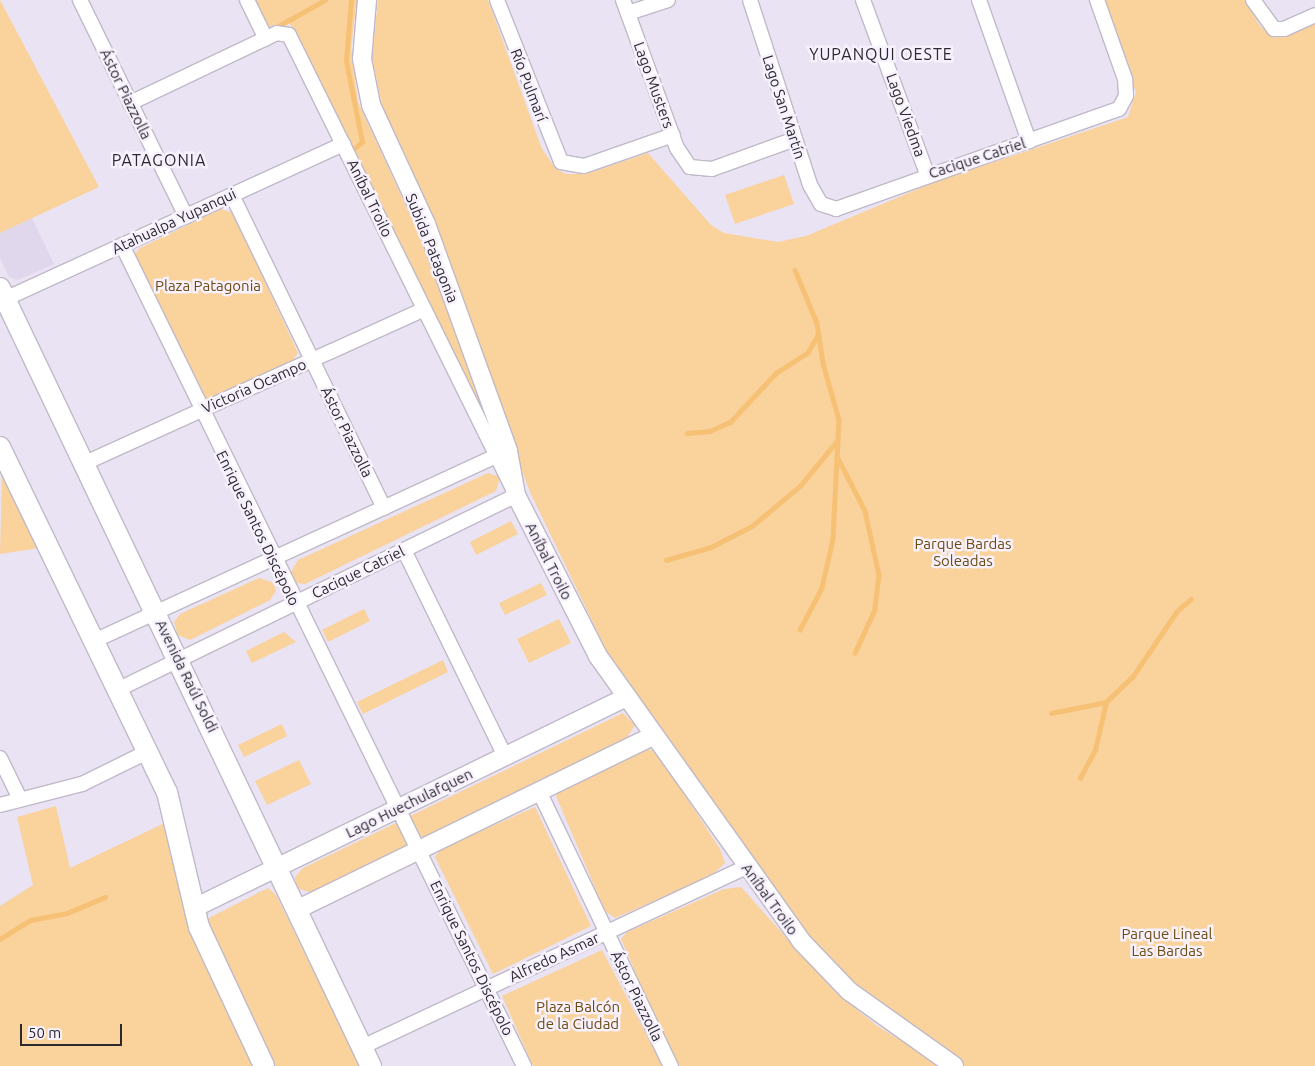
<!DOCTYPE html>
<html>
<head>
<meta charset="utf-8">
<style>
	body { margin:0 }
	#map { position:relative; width:1315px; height:1066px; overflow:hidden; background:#eae3f3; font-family:Ubuntu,sans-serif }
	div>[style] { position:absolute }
	.built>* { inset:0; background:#e1d7ed }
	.green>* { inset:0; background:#f9d29c }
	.stream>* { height:4.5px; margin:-2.25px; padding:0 2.25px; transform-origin:2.25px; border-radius:2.25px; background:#f6c175 }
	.roads { filter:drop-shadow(1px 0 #c0b9c8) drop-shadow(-1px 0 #c0b9c8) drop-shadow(0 1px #c0b9c8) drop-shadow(0 -1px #c0b9c8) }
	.minor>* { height:14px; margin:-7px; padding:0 7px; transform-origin:7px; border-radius:7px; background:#fff }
	.tertiary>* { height:18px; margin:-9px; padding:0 9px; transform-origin:9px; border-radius:9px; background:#fff }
	.secondary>* { height:20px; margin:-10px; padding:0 10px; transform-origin:10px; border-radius:10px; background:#fff }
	span { translate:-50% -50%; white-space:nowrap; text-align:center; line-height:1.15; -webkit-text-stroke:5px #f7f1fe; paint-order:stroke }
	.street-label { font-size:15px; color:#2b292e }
	.park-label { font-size:15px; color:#6d4b10 }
	.neighbourhood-label { font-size:16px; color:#2b292e; letter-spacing:1px }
	.scale { position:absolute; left:20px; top:1024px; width:102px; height:22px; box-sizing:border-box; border:2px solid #2b292e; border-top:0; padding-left:6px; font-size:15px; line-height:18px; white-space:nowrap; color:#2b292e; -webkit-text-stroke:4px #f7f1fe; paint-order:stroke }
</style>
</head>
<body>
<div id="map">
	<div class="built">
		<i style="clip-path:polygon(32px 218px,54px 264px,18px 280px,9px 277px,0 258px,0 233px)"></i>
	</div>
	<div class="green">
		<i style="clip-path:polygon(0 0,99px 187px,0 233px)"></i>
		<i style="clip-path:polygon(254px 0,357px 0,351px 47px,358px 102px,416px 228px,501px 453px,289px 22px,267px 27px)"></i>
		<i style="clip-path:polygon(378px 0,488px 0,542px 149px,556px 169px,566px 174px,586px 174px,648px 153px,711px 225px,724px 233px,778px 242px,806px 236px,935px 182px,1128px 117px,1136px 92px,1104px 0,1245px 0,1260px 26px,1275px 38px,1315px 22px,1315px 1066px,964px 1066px,868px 996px,821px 951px,614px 666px,530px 492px,382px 106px,372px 57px)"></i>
		<i style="clip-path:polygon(784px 175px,794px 204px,735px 224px,725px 195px)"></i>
		<i style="clip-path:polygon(221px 209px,233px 213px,298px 353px,292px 361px,207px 400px,134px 255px,140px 248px)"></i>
		<i style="clip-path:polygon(488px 473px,500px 477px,496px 491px,305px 584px,297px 583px,290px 574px,298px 560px)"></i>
		<i style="clip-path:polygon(2px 474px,39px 548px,0 554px)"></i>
		<i style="clip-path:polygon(511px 521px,518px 534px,476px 555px,470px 542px)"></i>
		<i style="clip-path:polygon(259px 578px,274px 583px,276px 591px,270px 600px,190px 640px,178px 635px,174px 622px,180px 614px)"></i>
		<i style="clip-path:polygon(541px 583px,547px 595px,505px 615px,499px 603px)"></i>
		<i style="clip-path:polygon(364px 609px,370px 621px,328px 642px,322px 630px)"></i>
		<i style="clip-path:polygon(559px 619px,571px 643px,529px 663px,517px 639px)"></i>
		<i style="clip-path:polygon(284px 632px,296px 642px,252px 663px,246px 651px)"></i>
		<i style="clip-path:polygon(443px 660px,448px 672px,363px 714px,357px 702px)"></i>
		<i style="clip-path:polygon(623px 713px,635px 725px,626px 739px,312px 893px,297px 888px,295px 877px,303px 868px)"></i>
		<i style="clip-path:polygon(282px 724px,287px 736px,244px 757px,238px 745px)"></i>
		<i style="clip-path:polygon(644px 749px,656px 751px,720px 849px,725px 863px,711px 876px,615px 918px,605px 911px,556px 796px,560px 789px)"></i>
		<i style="clip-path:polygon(299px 760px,311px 784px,267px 805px,255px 781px)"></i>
		<i style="clip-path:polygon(56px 806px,70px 868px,169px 821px,192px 938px,253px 1066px,0 1066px,0 906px,33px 885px,17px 817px)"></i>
		<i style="clip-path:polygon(535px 807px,591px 926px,493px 974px,435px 857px,441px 849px)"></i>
		<i style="clip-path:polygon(741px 887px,835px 992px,876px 1025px,941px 1066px,676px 1066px,621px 939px,627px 932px,724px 889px)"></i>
		<i style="clip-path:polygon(268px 888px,276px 895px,360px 1066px,274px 1066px,208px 931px,207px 919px)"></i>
		<i style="clip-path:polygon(602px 950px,663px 1066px,533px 1066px,502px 996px)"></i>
	</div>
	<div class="stream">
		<i style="left:275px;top:28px;width:57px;rotate:-29.2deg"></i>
		<i style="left:349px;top:153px;width:17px;rotate:-40deg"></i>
		<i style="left:362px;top:142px;width:83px;rotate:-101.2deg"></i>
		<i style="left:346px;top:61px;width:61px;rotate:-85.3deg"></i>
		<i style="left:795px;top:270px;width:57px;rotate:67.5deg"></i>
		<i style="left:817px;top:323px;width:40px;rotate:81.5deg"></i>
		<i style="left:823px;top:363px;width:59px;rotate:74.3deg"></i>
		<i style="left:839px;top:420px;width:119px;rotate:92.9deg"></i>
		<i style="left:833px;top:539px;width:50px;rotate:102.7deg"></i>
		<i style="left:822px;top:588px;width:47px;rotate:117.6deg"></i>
		<i style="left:687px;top:433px;width:23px;rotate:-5deg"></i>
		<i style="left:710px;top:431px;width:22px;rotate:-24deg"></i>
		<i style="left:730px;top:422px;width:67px;rotate:-46.8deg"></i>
		<i style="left:776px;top:373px;width:38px;rotate:-33deg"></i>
		<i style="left:808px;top:352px;width:20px;rotate:-60deg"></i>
		<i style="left:838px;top:458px;width:59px;rotate:63deg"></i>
		<i style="left:865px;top:511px;width:66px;rotate:77.7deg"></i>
		<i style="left:879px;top:575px;width:35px;rotate:97deg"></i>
		<i style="left:875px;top:610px;width:47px;rotate:114.9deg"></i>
		<i style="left:666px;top:560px;width:47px;rotate:-16.1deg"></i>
		<i style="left:711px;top:547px;width:46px;rotate:-27.1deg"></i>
		<i style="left:752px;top:526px;width:62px;rotate:-39.8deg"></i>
		<i style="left:800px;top:486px;width:58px;rotate:-50.6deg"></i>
		<i style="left:1051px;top:713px;width:56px;rotate:-11.3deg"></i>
		<i style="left:1080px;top:778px;width:32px;rotate:-62deg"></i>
		<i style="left:1095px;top:750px;width:49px;rotate:-77.1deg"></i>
		<i style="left:1106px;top:702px;width:37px;rotate:-44deg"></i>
		<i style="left:1133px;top:676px;width:78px;rotate:-55.9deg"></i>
		<i style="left:1177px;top:611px;width:18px;rotate:-41deg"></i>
		<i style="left:0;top:939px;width:36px;rotate:-32deg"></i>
		<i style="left:31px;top:920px;width:37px;rotate:-11deg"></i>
		<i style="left:67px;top:913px;width:41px;rotate:-22.8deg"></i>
	</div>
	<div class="roads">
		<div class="minor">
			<i style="left:80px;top:0;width:241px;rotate:63.9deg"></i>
			<i style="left:247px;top:0;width:43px;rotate:64deg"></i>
			<i style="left:497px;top:0;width:174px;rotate:68.4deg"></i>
			<i style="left:561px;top:162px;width:23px;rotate:10deg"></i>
			<i style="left:584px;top:166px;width:94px;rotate:-19.2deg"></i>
			<i style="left:623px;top:0;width:158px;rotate:70deg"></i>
			<i style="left:677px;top:148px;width:23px;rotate:56deg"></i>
			<i style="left:690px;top:167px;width:22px;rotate:5deg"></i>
			<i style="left:712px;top:169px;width:88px;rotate:-19.9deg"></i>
			<i style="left:750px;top:0;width:194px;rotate:72deg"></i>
			<i style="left:810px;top:185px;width:22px;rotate:60deg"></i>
			<i style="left:821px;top:204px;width:16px;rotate:18deg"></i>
			<i style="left:836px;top:209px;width:300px;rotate:-19.5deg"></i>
			<i style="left:1119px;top:109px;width:15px;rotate:-62deg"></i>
			<i style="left:1126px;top:96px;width:17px;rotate:-93deg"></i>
			<i style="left:1125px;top:79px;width:84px;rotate:-109.5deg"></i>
			<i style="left:863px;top:0;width:185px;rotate:69.8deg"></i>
			<i style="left:979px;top:0;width:150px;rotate:70.5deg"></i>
			<i style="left:1253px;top:0;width:36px;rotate:54deg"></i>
			<i style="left:1274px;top:29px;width:10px"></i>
			<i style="left:1284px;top:29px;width:34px;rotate:-24deg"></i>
			<i style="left:628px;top:13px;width:42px;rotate:-18deg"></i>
			<i style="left:232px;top:195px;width:348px;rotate:64.1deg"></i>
			<i style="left:122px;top:245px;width:914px;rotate:63.91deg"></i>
			<i style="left:5px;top:299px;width:372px;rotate:-24.6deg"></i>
			<i style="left:85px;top:463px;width:372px;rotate:-24.4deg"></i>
			<i style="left:404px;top:550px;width:229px;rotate:63.9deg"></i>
			<i style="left:96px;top:640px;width:440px;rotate:-24.7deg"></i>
			<i style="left:119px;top:689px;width:442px;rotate:-26deg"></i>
			<i style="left:516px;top:495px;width:513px;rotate:-116.27deg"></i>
			<i style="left:289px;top:35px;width:12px;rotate:-171deg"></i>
			<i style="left:277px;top:33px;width:163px;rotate:154.5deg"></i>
			<i style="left:0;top:758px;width:46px;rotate:64deg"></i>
			<i style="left:539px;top:791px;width:305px;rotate:64.4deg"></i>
			<i style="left:0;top:805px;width:85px;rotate:-14.4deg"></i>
			<i style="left:82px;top:784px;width:75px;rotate:-26.2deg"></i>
			<i style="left:362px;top:1047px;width:424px;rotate:-25.1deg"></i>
		</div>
		<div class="tertiary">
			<i style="left:367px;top:0;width:59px;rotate:94.8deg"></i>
			<i style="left:362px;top:59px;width:47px;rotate:78.9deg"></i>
			<i style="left:371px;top:105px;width:131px;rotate:65.2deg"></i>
			<i style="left:426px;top:224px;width:241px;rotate:70.1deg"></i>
			<i style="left:508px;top:451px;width:45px;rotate:79.7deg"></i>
			<i style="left:516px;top:495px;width:181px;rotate:63deg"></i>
			<i style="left:598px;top:656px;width:350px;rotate:54.5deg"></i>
			<i style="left:801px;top:941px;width:69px;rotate:46.2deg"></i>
			<i style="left:849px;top:991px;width:129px;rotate:35.5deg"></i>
			<i style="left:194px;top:908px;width:479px;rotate:-26deg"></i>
			<i style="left:296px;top:910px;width:396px;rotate:-26deg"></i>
		</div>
		<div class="secondary">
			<i style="left:0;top:288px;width:862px;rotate:64.51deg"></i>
			<i style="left:0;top:447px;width:383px;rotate:64.2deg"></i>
			<i style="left:167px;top:792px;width:139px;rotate:76.7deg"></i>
			<i style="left:199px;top:927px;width:153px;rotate:64.9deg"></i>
		</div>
	</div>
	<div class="street-label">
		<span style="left:529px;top:85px;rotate:69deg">Río Pulmarí</span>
		<span style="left:654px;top:85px;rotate:70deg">Lago Musters</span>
		<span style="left:126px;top:94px;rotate:64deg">Ástor Piazzolla</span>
		<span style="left:784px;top:107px;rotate:72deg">Lago San Martín</span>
		<span style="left:906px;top:115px;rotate:70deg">Lago Viedma</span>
		<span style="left:977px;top:158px;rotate:-18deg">Cacique Catriel</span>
		<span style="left:370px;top:198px;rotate:64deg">Aníbal Troilo</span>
		<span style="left:174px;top:221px;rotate:-25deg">Atahualpa Yupanqui</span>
		<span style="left:432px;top:248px;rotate:68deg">Subida Patagonia</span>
		<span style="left:254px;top:386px;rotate:-24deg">Victoria Ocampo</span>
		<span style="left:347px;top:432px;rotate:64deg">Ástor Piazzolla</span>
		<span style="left:258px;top:528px;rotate:64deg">Enrique Santos Discépolo</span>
		<span style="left:549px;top:561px;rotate:63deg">Aníbal Troilo</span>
		<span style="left:358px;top:572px;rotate:-26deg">Cacique Catriel</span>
		<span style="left:187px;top:676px;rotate:64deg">Avenida Raúl Soldi</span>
		<span style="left:409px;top:803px;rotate:-26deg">Lago Huechulafquen</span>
		<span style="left:770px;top:899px;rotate:54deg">Aníbal Troilo</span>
		<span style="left:554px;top:957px;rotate:-25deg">Alfredo Asmar</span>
		<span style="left:472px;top:958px;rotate:64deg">Enrique Santos Discépolo</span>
		<span style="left:637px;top:996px;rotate:64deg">Ástor Piazzolla</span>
	</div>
	<div class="park-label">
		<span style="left:208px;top:286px">Plaza Patagonia</span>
		<span style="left:963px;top:552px">Parque Bardas<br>Soleadas</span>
		<span style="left:1167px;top:942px">Parque Lineal<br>Las Bardas</span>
		<span style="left:578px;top:1015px">Plaza Balcón<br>de la Ciudad</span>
	</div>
	<div class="neighbourhood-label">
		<span style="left:881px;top:54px">YUPANQUI OESTE</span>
		<span style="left:159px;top:160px">PATAGONIA</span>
	</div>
	<div class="scale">50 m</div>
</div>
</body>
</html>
